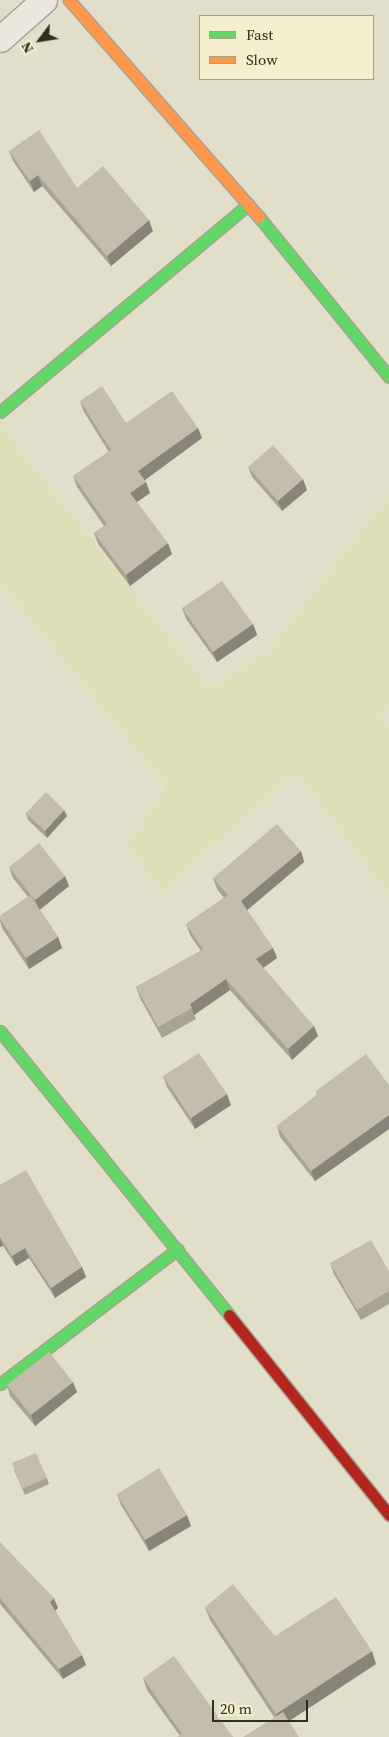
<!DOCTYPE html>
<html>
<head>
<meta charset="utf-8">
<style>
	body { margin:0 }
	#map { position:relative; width:389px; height:1737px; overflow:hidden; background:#e1deca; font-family:"Source Serif 4",serif }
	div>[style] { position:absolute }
	.farmland>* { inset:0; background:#e0dfbb }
	.roads { filter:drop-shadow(1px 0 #a6a294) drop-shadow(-1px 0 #a6a294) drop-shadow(0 1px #a6a294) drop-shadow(0 -1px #a6a294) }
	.street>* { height:25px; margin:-12.5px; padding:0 12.5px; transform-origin:12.5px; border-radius:12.5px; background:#eae8dc }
	.fast>* { height:11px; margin:-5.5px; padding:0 5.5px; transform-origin:5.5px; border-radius:5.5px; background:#63d668 }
	.slow>* { height:11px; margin:-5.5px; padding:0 5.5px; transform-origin:5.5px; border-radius:5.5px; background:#ff974d }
	.jam>* { height:11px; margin:-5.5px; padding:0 5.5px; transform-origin:5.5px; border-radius:5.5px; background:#b3261e }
	.wall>* { inset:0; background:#a9a393 }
	.shaded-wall>* { inset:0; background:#898478 }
	.building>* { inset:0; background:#c4bdab }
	span { translate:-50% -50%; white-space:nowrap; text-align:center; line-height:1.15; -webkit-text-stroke:4.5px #f3efcf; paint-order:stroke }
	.legend { position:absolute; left:199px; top:15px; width:175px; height:65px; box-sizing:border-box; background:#f3efcf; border:1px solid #a6a188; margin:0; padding:6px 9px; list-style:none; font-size:15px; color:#332c1d }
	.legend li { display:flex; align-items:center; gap:10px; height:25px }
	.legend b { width:25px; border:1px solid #a6a188 }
	.north { position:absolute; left:15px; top:15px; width:50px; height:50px; -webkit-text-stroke:4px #f3efcf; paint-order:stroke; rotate:239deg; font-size:14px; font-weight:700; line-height:20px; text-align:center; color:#332c1d }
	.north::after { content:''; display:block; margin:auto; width:18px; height:22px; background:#332c1d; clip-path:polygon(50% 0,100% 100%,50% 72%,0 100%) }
	.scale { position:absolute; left:212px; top:1700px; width:96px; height:22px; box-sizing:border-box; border:2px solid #332c1d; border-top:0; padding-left:6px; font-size:15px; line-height:18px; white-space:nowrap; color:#332c1d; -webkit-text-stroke:4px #f3efcf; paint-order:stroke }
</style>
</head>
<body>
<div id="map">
	<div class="farmland">
		<i style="clip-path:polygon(0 424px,210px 688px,268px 651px,389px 495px,389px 708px,378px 715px,389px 727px,389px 896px,296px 773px,161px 892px,127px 846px,166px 786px,0 583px)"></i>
	</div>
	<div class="roads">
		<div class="street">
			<i style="left:0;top:39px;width:59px;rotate:-41.6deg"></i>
		</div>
		<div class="fast">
			<i style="left:259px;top:217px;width:206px;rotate:50.9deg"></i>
			<i style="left:0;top:412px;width:324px;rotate:-39.9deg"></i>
			<i style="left:0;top:1031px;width:365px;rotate:51.1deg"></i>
			<i style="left:0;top:1384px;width:223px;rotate:-37.2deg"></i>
		</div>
		<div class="slow">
			<i style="left:69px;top:0;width:288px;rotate:48.8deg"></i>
		</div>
		<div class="jam">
			<i style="left:229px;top:1315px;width:256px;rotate:51.3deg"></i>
		</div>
	</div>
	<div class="wall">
		<i style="clip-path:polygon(9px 151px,77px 188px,153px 231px,111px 266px,42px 186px,34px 192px,13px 161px)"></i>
		<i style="clip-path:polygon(80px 401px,126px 423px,198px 428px,202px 438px,145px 480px,150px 493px,137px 502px,172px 554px,130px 586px,98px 544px,94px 533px,104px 526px,77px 487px,73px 476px,109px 452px,84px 412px)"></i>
		<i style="clip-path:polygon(248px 467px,307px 490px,282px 511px,252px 477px)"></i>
		<i style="clip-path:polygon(182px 608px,253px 624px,257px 635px,217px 662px,186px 619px)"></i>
		<i style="clip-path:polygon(26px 813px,67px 816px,47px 838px,28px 820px)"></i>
		<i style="clip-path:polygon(301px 851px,304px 862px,247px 910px,273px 948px,277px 958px,263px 968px,318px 1036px,292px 1060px,230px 990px,194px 1015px,196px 1019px,162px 1038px,140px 998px,136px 987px,201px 951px,190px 935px,186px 924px,224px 898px,217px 889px,213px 878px)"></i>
		<i style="clip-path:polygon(9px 867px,69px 886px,40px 910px,58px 937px,62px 948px,29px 969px,2px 928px,0 921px,0 916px,28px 897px,13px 878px)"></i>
		<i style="clip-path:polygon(163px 1076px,231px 1105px,195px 1129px,167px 1087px)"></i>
		<i style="clip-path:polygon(389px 1085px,389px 1129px,315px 1181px,280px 1137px,277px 1126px,317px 1095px,316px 1091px)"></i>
		<i style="clip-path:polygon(0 1185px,82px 1267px,86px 1277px,55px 1298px,29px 1258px,16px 1266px,3px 1246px,0 1247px)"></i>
		<i style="clip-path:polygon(330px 1263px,389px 1271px,389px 1304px,361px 1320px,334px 1274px)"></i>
		<i style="clip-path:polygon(7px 1385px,77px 1392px,35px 1426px,10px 1396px)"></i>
		<i style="clip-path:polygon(14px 1470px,47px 1478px,49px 1484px,25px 1495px)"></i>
		<i style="clip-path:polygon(117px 1494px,191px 1526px,149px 1551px,121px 1505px)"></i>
		<i style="clip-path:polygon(0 1542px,58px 1608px,55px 1610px,86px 1665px,63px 1679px,0 1604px)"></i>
		<i style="clip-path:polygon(205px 1607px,275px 1636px,376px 1664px,289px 1721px,274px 1717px,210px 1620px)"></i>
		<i style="clip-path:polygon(143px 1678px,233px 1737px,180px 1736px,147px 1690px)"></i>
	</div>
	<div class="shaded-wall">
		<i style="clip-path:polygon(38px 175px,42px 186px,34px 192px,30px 181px)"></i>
		<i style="clip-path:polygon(149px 220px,153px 231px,111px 266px,107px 256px)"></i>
		<i style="clip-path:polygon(198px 428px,202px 438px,142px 482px,138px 471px)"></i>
		<i style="clip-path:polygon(303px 479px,307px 490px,282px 511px,278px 501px)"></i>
		<i style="clip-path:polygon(146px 482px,150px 493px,134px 504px,130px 493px)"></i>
		<i style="clip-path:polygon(168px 543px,172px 554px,130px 586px,126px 575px)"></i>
		<i style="clip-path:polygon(253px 624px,257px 635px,217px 662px,213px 652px)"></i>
		<i style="clip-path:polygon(64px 810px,67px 816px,47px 838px,45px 831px)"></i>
		<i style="clip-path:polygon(301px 851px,304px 862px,245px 912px,241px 901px)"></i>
		<i style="clip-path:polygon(65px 876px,69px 886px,39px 910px,35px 900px)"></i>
		<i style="clip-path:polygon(58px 937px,62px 948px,29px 969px,26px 958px)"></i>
		<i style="clip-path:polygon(273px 948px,277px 958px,260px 970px,256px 959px)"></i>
		<i style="clip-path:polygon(226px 979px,230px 990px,194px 1015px,190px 1004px)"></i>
		<i style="clip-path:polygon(314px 1026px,318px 1036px,292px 1060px,288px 1049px)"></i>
		<i style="clip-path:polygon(227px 1094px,231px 1105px,195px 1129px,191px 1118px)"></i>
		<i style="clip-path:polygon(389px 1115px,389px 1129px,315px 1181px,311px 1171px)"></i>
		<i style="clip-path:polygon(0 1238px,3px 1246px,0 1247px)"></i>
		<i style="clip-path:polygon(25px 1248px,29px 1258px,16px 1266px,12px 1256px)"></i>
		<i style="clip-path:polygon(82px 1267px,86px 1277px,55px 1298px,51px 1288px)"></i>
		<i style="clip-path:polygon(73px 1382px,77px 1392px,35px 1426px,31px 1415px)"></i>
		<i style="clip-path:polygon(187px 1515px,191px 1526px,149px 1551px,145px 1540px)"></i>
		<i style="clip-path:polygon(54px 1598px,58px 1608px,54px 1612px,50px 1602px)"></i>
		<i style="clip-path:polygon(372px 1651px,376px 1664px,280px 1727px,276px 1714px)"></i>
		<i style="clip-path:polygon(82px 1655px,86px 1665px,63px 1679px,59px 1669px)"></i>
	</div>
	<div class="building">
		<i style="clip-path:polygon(39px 130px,77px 188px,103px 166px,149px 220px,107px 256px,38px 175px,30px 181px,9px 151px)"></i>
		<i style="clip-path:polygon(102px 386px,126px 423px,172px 391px,198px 428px,138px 471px,146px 482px,130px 493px,168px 543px,126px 575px,94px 533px,107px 524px,73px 476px,111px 450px,80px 401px)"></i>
		<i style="clip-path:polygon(273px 445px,303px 479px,278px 501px,248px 467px)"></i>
		<i style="clip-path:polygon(222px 581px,253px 624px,213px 652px,182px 608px)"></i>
		<i style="clip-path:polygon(46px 792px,64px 810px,45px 831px,26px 813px)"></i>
		<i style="clip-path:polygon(277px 824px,301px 851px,241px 901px,273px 948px,256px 959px,314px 1026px,288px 1049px,226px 979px,190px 1004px,192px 1008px,158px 1027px,136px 987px,203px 949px,186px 924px,228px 895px,213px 878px)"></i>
		<i style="clip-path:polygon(39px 843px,65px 876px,35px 900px,9px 867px)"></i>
		<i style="clip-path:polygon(30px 895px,58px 937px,26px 958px,0 919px,0 916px)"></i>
		<i style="clip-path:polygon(199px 1053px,227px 1094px,191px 1118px,163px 1076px)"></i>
		<i style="clip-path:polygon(366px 1054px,389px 1085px,389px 1115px,311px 1171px,277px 1126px,318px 1094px,316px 1091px)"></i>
		<i style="clip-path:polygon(26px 1170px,82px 1267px,51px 1288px,25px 1248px,12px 1256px,0 1237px,0 1185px)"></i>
		<i style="clip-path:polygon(371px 1240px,389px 1271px,389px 1291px,357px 1310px,330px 1263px)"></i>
		<i style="clip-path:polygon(49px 1352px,73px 1382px,31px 1415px,7px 1385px)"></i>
		<i style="clip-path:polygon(36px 1453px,47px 1478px,22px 1489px,12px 1463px)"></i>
		<i style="clip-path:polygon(159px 1468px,187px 1515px,145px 1540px,117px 1494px)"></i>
		<i style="clip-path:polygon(0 1542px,54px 1598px,50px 1602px,82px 1655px,59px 1669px,0 1598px)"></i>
		<i style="clip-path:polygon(233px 1584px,275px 1636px,336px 1597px,372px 1651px,276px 1714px,205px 1607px)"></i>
		<i style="clip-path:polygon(174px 1656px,233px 1737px,177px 1737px,182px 1734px,143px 1678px)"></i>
		<i style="clip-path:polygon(283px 1712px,299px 1737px,243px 1737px)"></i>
	</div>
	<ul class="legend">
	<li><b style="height:6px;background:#63d668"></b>Fast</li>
	<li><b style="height:6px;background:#ff974d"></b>Slow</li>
	</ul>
	<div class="north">N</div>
	<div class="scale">20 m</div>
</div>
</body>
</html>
